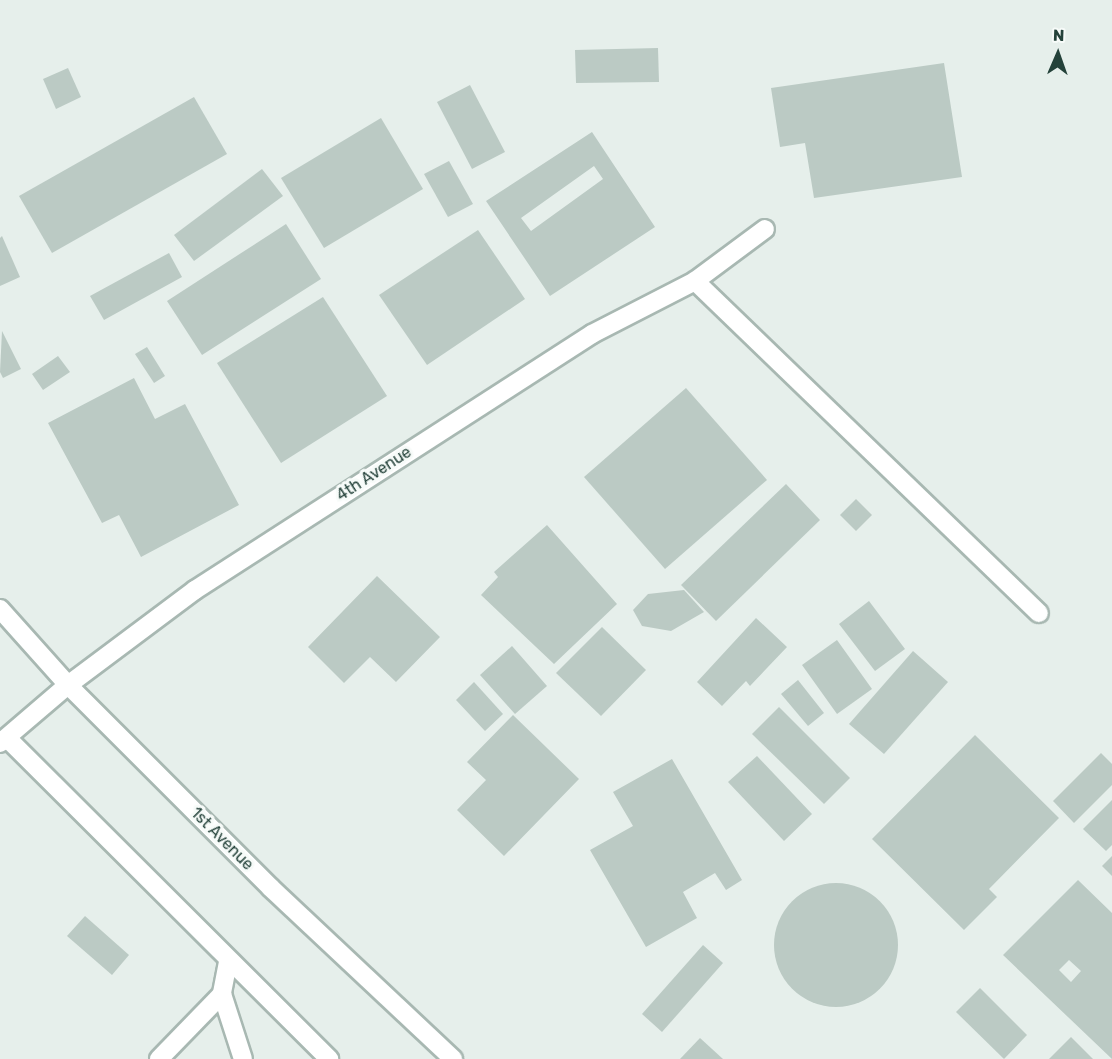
<!DOCTYPE html>
<html>
<head>
<meta charset="utf-8">
<style>
	body { margin:0 }
	#map { position:relative; width:1112px; height:1059px; overflow:hidden; background:#e6efeb; font-family:Rubik,sans-serif }
	div>[style] { position:absolute }
	.building>* { inset:0; background:#bbcac4 }
	.round { border-radius:50% }
	.roads { filter:drop-shadow(2px 0 #a8b8b2) drop-shadow(-2px 0 #a8b8b2) drop-shadow(0 2px #a8b8b2) drop-shadow(0 -2px #a8b8b2) }
	.minor>* { height:18px; margin:-9px; padding:0 9px; transform-origin:9px; border-radius:9px; background:#fff }
	.secondary>* { height:18px; margin:-9px; padding:0 9px; transform-origin:9px; border-radius:9px; background:#fff }
	span { translate:-50% -50%; white-space:nowrap; text-align:center; line-height:1.15; -webkit-text-stroke:6px #f7fbf9; paint-order:stroke }
	.street-label { font-size:16px; color:#24423a }
	.north { position:absolute; left:1028px; top:24px; width:60px; height:60px; -webkit-text-stroke:4px #f7fbf9; paint-order:stroke; rotate:2deg; font-size:16px; font-weight:700; line-height:24px; text-align:center; color:#24423a }
	.north::after { content:''; display:block; margin:auto; width:21px; height:27px; background:#24423a; clip-path:polygon(50% 0,100% 100%,50% 72%,0 100%) }
</style>
</head>
<body>
<div id="map">
	<div class="building">
		<i style="clip-path:polygon(658px 48px,659px 82px,576px 83px,575px 50px)"></i>
		<i style="clip-path:polygon(944px 63px,962px 177px,814px 198px,805px 143px,780px 147px,771px 88px)"></i>
		<i style="clip-path:polygon(68px 68px,81px 97px,56px 109px,43px 79px)"></i>
		<i style="clip-path:polygon(470px 85px,505px 152px,472px 169px,437px 102px)"></i>
		<i style="clip-path:polygon(194px 97px,227px 154px,52px 253px,19px 196px)"></i>
		<i style="clip-path:polygon(381px 118px,423px 189px,324px 248px,281px 178px)"></i>
		<i style="clip-path:polygon(evenodd,592px 132px,655px 227px,550px 296px,486px 201px,592px 132px,594px 166px,603px 179px,531px 231px,521px 218px,594px 166px)"></i>
		<i style="clip-path:polygon(449px 161px,473px 204px,448px 217px,424px 174px)"></i>
		<i style="clip-path:polygon(262px 169px,283px 196px,194px 261px,174px 235px)"></i>
		<i style="clip-path:polygon(286px 224px,321px 279px,202px 355px,167px 301px)"></i>
		<i style="clip-path:polygon(478px 230px,525px 299px,427px 365px,379px 295px)"></i>
		<i style="clip-path:polygon(2px 236px,20px 277px,0 286px,0 238px)"></i>
		<i style="clip-path:polygon(169px 253px,182px 277px,104px 320px,90px 296px)"></i>
		<i style="clip-path:polygon(323px 297px,387px 396px,281px 463px,217px 363px)"></i>
		<i style="clip-path:polygon(2px 331px,21px 369px,3px 378px,0 372px)"></i>
		<i style="clip-path:polygon(147px 347px,165px 376px,154px 383px,135px 354px)"></i>
		<i style="clip-path:polygon(58px 356px,70px 372px,43px 390px,32px 374px)"></i>
		<i style="clip-path:polygon(134px 378px,155px 419px,185px 404px,239px 505px,141px 557px,119px 515px,102px 523px,48px 423px)"></i>
		<i style="clip-path:polygon(686px 388px,767px 480px,665px 569px,584px 477px)"></i>
		<i style="clip-path:polygon(786px 484px,820px 520px,716px 621px,681px 585px)"></i>
		<i style="clip-path:polygon(856px 499px,872px 515px,856px 531px,840px 515px)"></i>
		<i style="clip-path:polygon(547px 525px,617px 604px,554px 664px,481px 595px,498px 577px,494px 572px)"></i>
		<i style="clip-path:polygon(377px 576px,440px 637px,396px 682px,370px 657px,344px 683px,308px 647px)"></i>
		<i style="clip-path:polygon(684px 590px,704px 612px,671px 631px,642px 626px,633px 610px,648px 594px)"></i>
		<i style="clip-path:polygon(869px 601px,905px 649px,875px 671px,839px 624px)"></i>
		<i style="clip-path:polygon(756px 618px,787px 647px,750px 686px,746px 681px,722px 706px,697px 682px)"></i>
		<i style="clip-path:polygon(602px 627px,646px 670px,601px 716px,556px 673px)"></i>
		<i style="clip-path:polygon(837px 640px,872px 689px,837px 714px,802px 665px)"></i>
		<i style="clip-path:polygon(512px 646px,547px 686px,515px 714px,480px 675px)"></i>
		<i style="clip-path:polygon(913px 651px,948px 682px,884px 754px,849px 724px)"></i>
		<i style="clip-path:polygon(798px 680px,824px 713px,808px 726px,781px 694px)"></i>
		<i style="clip-path:polygon(474px 682px,503px 714px,485px 731px,456px 700px)"></i>
		<i style="clip-path:polygon(779px 707px,850px 778px,824px 804px,752px 734px)"></i>
		<i style="clip-path:polygon(513px 715px,579px 779px,504px 856px,457px 810px,486px 780px,467px 762px)"></i>
		<i style="clip-path:polygon(975px 735px,1059px 818px,989px 889px,997px 897px,964px 930px,872px 839px)"></i>
		<i style="clip-path:polygon(1101px 753px,1112px 764px,1112px 785px,1074px 823px,1053px 801px)"></i>
		<i style="clip-path:polygon(757px 756px,812px 814px,784px 841px,728px 782px)"></i>
		<i style="clip-path:polygon(672px 759px,742px 880px,726px 890px,715px 873px,683px 892px,697px 918px,646px 947px,590px 850px,633px 826px,613px 792px)"></i>
		<i style="clip-path:polygon(1112px 800px,1112px 845px,1106px 851px,1083px 829px)"></i>
		<i style="clip-path:polygon(1112px 856px,1112px 876px,1102px 866px)"></i>
		<i style="clip-path:polygon(evenodd,1078px 880px,1112px 913px,1112px 1059px,1003px 955px,1078px 880px,1069px 960px,1081px 971px,1071px 982px,1059px 970px,1069px 960px)"></i>
		<i class="round" style="left:774px;top:883px;width:124px;height:124px"></i>
		<i style="clip-path:polygon(85px 916px,129px 955px,112px 975px,67px 936px)"></i>
		<i style="clip-path:polygon(703px 945px,723px 963px,662px 1032px,642px 1014px)"></i>
		<i style="clip-path:polygon(980px 988px,1027px 1035px,1004px 1059px,956px 1012px)"></i>
		<i style="clip-path:polygon(1071px 1037px,1093px 1059px,1049px 1059px)"></i>
		<i style="clip-path:polygon(700px 1038px,723px 1059px,680px 1059px)"></i>
	</div>
	<div class="roads">
		<div class="minor">
			<i style="left:695px;top:281px;width:478px;rotate:44deg"></i>
			<i style="left:0;top:609px;width:102px;rotate:48.2deg"></i>
			<i style="left:68px;top:685px;width:159px;rotate:-36.8deg"></i>
			<i style="left:195px;top:590px;width:472px;rotate:-32.8deg"></i>
			<i style="left:592px;top:334px;width:116px;rotate:-27.2deg"></i>
			<i style="left:695px;top:281px;width:87px;rotate:-36.6deg"></i>
			<i style="left:228px;top:962px;width:33px;rotate:101deg"></i>
			<i style="left:222px;top:994px;width:68px;rotate:72.1deg"></i>
			<i style="left:159px;top:1059px;width:91px;rotate:-45.9deg"></i>
		</div>
		<div class="secondary">
			<i style="left:7px;top:738px;width:455px;rotate:44.9deg"></i>
			<i style="left:0;top:743px;width:89px;rotate:-40.5deg"></i>
			<i style="left:68px;top:685px;width:287px;rotate:45deg"></i>
			<i style="left:271px;top:888px;width:250px;rotate:43.2deg"></i>
		</div>
	</div>
	<div class="street-label">
		<span style="left:374px;top:474px;rotate:-33deg">4th Avenue</span>
		<span style="left:222px;top:839px;rotate:45deg">1st Avenue</span>
	</div>
	<div class="north">N</div>
</div>
</body>
</html>
